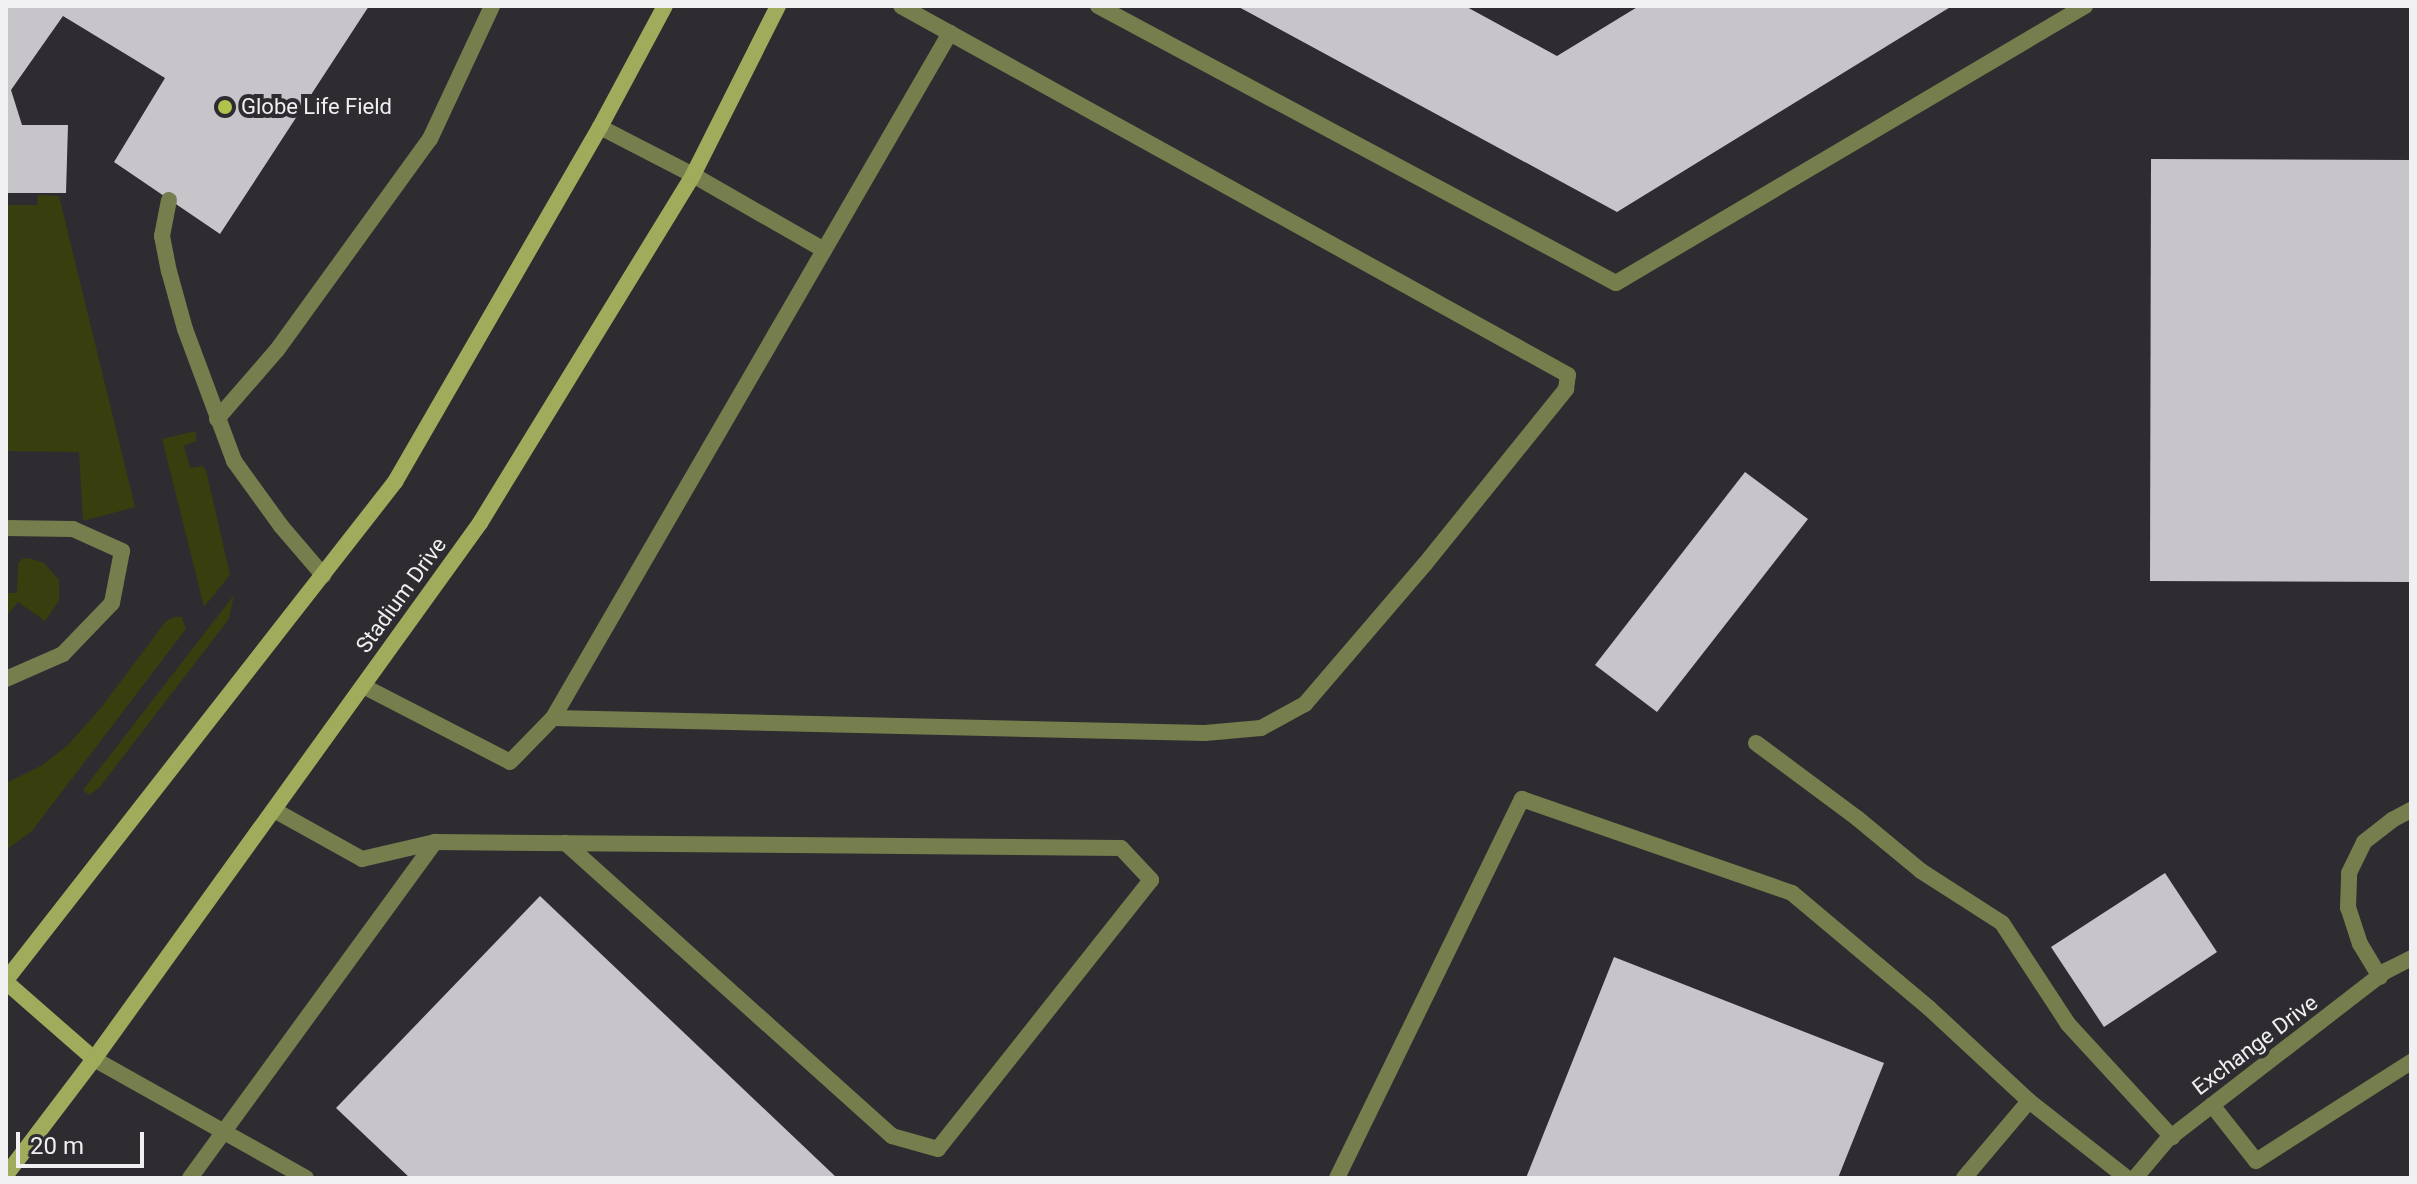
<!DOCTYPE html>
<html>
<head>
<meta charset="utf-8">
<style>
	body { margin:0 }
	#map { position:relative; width:2417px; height:1184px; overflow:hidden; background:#2e2c30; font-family:Roboto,sans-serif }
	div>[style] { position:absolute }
	.green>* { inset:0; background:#393e0e }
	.building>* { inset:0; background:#c7c4ca }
	.lane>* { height:16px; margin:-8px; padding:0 8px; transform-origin:8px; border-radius:8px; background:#767e4d }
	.street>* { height:16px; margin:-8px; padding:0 8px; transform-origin:8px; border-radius:8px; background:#767e4d }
	.secondary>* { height:16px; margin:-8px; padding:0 8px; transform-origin:8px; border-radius:8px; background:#a0ab5b }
	.dots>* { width:22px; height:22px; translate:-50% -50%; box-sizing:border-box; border:4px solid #2e2c30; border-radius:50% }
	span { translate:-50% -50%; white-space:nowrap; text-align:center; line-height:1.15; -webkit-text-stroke:8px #2e2c30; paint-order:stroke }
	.poi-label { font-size:22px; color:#f0eff2 }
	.left { translate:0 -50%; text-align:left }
	.street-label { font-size:22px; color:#f0eff2 }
	.frame { position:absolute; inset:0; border:8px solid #f0eff2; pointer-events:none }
	.scale { position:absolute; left:16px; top:1132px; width:128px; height:36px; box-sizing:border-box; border:4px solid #f0eff2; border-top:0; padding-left:10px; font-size:24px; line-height:28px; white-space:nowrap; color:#f0eff2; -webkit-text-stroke:6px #2e2c30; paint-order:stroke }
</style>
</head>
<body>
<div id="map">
	<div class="green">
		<i style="clip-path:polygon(38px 195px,59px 196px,135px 507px,83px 521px,79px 452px,6px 451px,6px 205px,37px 205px)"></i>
		<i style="clip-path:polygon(196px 431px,196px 441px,184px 446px,190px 468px,202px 466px,206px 470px,230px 575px,204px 607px,162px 439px)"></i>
		<i style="clip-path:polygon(32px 559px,44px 563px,59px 580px,59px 601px,45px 621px,18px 602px,6px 617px,6px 593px,17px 593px,18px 563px,24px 558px)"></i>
		<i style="clip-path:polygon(234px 595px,229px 619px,99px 788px,89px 795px,83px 790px)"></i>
		<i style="clip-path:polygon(174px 617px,182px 617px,186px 629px,32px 831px,6px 850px,6px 783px,41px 766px,67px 746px,100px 709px,166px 621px)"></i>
	</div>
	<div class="building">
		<i style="clip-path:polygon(6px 6px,369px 6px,220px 234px,114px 162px,165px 78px,63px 16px,11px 90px,22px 125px,68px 125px,66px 193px,6px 193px)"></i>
		<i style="clip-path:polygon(1237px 6px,1465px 6px,1557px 56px,1639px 6px,1952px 6px,1617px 212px)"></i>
		<i style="clip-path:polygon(2151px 159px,2411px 160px,2411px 582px,2150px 581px)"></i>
		<i style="clip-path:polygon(1745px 472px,1808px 519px,1657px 712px,1595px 665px)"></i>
		<i style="clip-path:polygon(2165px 873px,2217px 952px,2104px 1027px,2051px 947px)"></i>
		<i style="clip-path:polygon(540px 896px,837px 1178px,410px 1178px,336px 1108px)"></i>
		<i style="clip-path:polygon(1614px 957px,1884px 1063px,1838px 1178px,1526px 1178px)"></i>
	</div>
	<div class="lane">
		<i style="left:1098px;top:6px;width:587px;rotate:28.14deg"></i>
		<i style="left:1616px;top:283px;width:545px;rotate:-30.57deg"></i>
		<i style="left:600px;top:127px;width:105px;rotate:27.3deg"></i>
		<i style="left:693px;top:175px;width:151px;rotate:29.8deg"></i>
		<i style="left:169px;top:200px;width:37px;rotate:101deg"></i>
		<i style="left:162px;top:236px;width:36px;rotate:79deg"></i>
		<i style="left:169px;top:271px;width:60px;rotate:74.6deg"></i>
		<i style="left:185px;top:329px;width:141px;rotate:69.6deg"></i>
		<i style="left:234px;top:461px;width:80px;rotate:54.1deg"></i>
		<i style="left:281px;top:526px;width:65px;rotate:49.4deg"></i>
		<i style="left:217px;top:419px;width:91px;rotate:-49deg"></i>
		<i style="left:277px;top:350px;width:261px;rotate:-54.1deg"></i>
		<i style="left:430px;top:139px;width:147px;rotate:-65deg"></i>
		<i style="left:6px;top:528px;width:67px;rotate:0.9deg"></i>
		<i style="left:73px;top:529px;width:54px;rotate:24.2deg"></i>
		<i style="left:122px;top:551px;width:53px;rotate:100.9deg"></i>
		<i style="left:112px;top:603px;width:71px;rotate:133.9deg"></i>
		<i style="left:63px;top:654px;width:62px;rotate:156.3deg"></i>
		<i style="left:363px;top:686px;width:165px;rotate:27.3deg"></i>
		<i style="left:510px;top:762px;width:62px;rotate:-45.7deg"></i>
		<i style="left:553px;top:718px;width:792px;rotate:-59.91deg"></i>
		<i style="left:553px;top:718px;width:652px;rotate:1.32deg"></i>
		<i style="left:1205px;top:733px;width:56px;rotate:-5.1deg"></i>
		<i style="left:1261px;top:728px;width:50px;rotate:-28.6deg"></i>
		<i style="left:1305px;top:704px;width:184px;rotate:-49.4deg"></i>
		<i style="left:1425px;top:564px;width:225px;rotate:-51.1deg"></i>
		<i style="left:1566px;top:389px;width:14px;rotate:-82deg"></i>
		<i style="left:1568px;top:375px;width:762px;rotate:-151.05deg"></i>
		<i style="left:1756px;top:743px;width:126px;rotate:36.6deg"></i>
		<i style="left:1857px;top:818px;width:83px;rotate:39.6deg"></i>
		<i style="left:1921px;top:871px;width:96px;rotate:32.7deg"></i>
		<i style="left:2002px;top:923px;width:121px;rotate:56.8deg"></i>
		<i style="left:2068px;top:1024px;width:154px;rotate:47.4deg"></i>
		<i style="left:274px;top:810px;width:101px;rotate:29.1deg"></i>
		<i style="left:362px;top:859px;width:75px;rotate:-13.1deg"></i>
		<i style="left:435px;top:842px;width:686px;rotate:0.5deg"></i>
		<i style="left:1121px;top:848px;width:44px;rotate:46.8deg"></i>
		<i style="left:1151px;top:880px;width:343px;rotate:128.4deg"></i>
		<i style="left:938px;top:1149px;width:48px;rotate:-164.2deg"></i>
		<i style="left:892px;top:1136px;width:439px;rotate:-138.1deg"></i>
		<i style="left:2380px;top:977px;width:39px;rotate:-121deg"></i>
		<i style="left:2360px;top:944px;width:38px;rotate:-108deg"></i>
		<i style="left:2348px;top:908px;width:35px;rotate:-88deg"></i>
		<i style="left:2349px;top:873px;width:34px;rotate:-64deg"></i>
		<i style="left:2364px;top:842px;width:36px;rotate:-38deg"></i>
		<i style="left:2392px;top:820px;width:21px;rotate:-28deg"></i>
		<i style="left:94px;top:1059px;width:243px;rotate:29.3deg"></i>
		<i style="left:2212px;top:1105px;width:71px;rotate:51.8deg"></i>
		<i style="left:2256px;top:1161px;width:184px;rotate:-32.6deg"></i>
		<i style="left:190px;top:1178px;width:416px;rotate:-53.9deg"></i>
		<i style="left:1337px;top:1178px;width:422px;rotate:-64deg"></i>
		<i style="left:1522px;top:799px;width:286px;rotate:19.2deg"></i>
		<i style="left:1792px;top:893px;width:179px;rotate:40deg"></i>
		<i style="left:1929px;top:1008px;width:137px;rotate:42.9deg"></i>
		<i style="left:1964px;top:1178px;width:101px;rotate:-49.8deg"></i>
		<i style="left:2029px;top:1101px;width:125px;rotate:38.2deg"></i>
	</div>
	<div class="street">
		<i style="left:2135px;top:1178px;width:50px;rotate:-49.9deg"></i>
		<i style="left:2167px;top:1140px;width:277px;rotate:-37.7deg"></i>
		<i style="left:2386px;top:971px;width:28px;rotate:-27deg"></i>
	</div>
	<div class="secondary">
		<i style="left:6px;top:980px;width:632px;rotate:-52.01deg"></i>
		<i style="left:395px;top:482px;width:410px;rotate:-60deg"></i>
		<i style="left:600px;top:127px;width:137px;rotate:-61.8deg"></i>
		<i style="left:6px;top:982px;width:117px;rotate:41.2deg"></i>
		<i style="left:6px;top:1175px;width:146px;rotate:-52.8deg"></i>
		<i style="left:94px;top:1059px;width:661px;rotate:-54.24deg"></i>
		<i style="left:480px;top:523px;width:408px;rotate:-58.5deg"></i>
		<i style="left:693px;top:175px;width:189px;rotate:-63.3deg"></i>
	</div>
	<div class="dots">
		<i style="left:225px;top:107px;background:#b3c24b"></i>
	</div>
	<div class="poi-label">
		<span class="left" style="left:241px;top:107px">Globe Life Field</span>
	</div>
	<div class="street-label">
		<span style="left:401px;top:595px;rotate:-54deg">Stadium Drive</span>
		<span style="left:2255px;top:1045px;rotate:-37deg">Exchange Drive</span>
	</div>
	<div class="frame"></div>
	<div class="scale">20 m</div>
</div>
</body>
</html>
